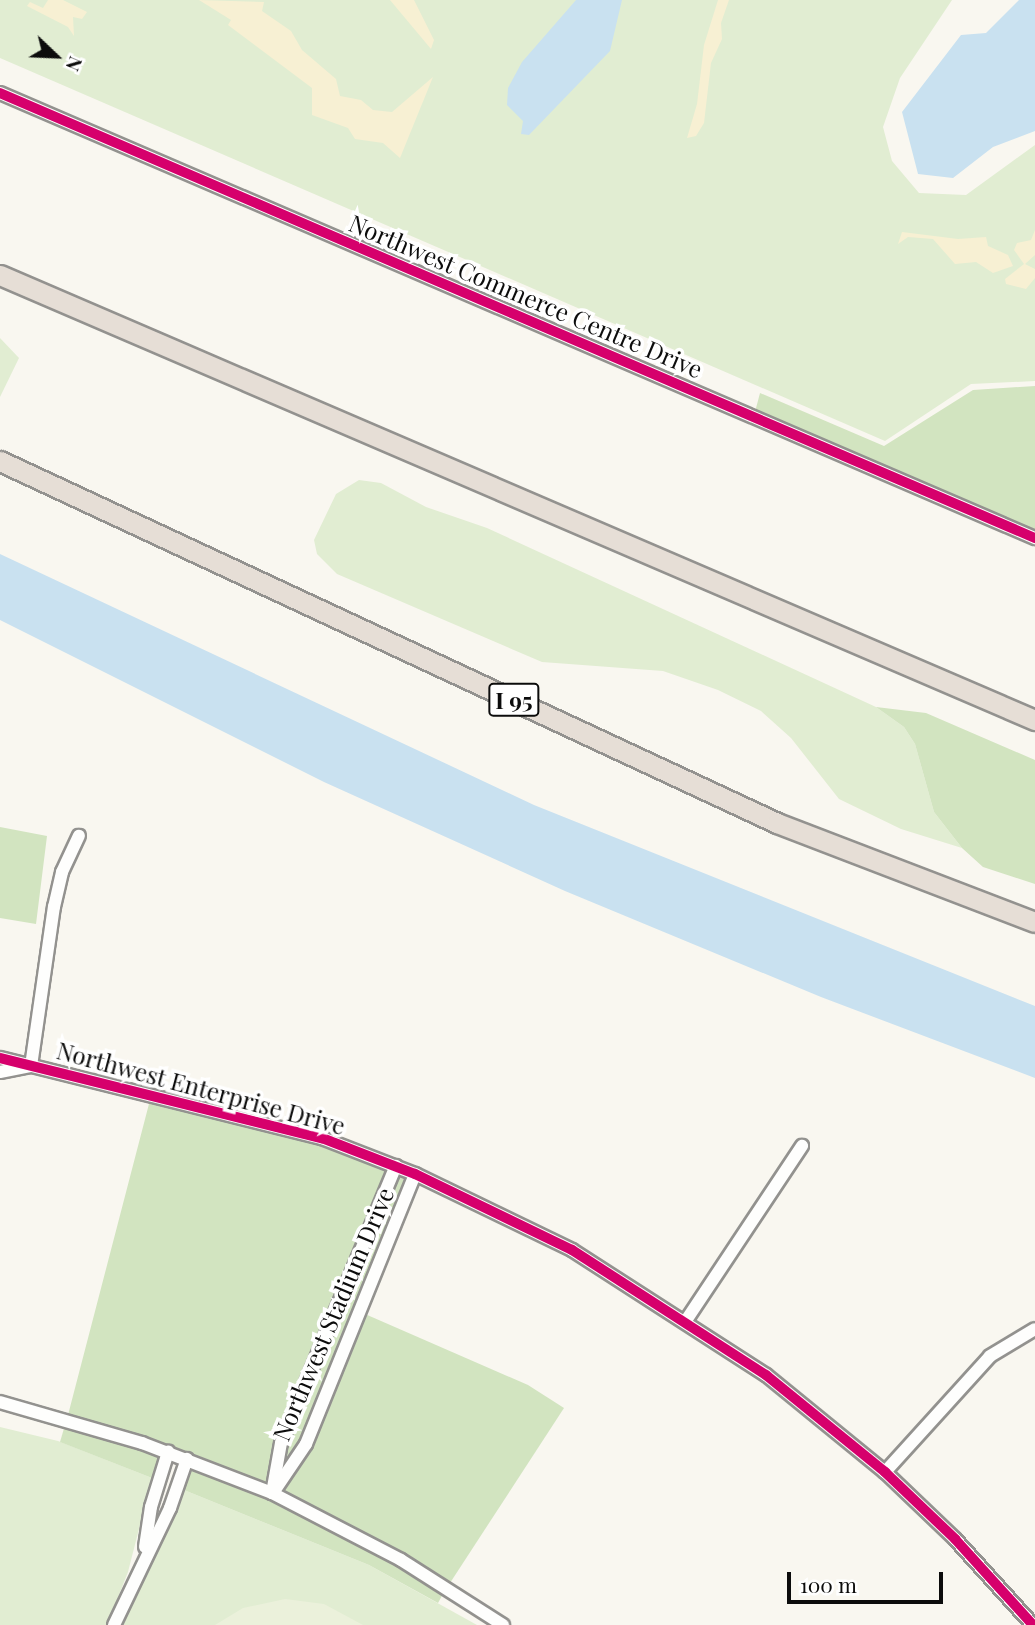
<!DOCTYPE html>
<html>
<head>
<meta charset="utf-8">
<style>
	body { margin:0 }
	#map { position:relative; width:1035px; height:1625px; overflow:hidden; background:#f9f7f0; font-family:"Playfair Display",serif }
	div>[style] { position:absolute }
	.green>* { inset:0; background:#e1edd2 }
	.forest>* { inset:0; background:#d2e4c0 }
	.sand>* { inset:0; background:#f7f0d3 }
	.pitch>* { inset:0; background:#ebf1db }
	.water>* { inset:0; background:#c9e1f0 }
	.roads { filter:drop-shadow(2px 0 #93928f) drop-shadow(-2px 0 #93928f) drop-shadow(0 2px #93928f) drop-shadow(0 -2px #93928f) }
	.minor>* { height:12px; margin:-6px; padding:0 6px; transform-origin:6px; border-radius:6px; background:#fefefd }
	.highway>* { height:19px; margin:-9.5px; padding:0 9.5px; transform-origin:9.5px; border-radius:9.5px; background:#e6ded6 }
	.cycleway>* { height:10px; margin:-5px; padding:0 5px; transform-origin:5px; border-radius:5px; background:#d6006c }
	span { translate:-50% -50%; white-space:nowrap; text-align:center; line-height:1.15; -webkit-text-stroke:7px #fff; paint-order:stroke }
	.shield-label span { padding:2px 5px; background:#fff; border:2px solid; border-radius:5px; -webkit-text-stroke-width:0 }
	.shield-label { font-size:23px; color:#0c0c0c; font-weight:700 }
	.street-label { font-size:24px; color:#0c0c0c }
	.north { position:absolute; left:21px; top:21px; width:70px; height:70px; -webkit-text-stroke:5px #fff; paint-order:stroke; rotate:113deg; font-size:19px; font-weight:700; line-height:28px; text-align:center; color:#0c0c0c }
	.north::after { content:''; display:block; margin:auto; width:24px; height:32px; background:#0c0c0c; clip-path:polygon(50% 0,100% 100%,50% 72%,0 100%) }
	.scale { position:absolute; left:787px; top:1572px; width:156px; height:32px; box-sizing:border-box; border:4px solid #0c0c0c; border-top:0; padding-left:9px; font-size:21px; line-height:24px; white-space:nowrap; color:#0c0c0c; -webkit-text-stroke:5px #fff; paint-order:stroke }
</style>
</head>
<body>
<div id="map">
	<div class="green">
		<i style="clip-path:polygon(0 0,952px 0,900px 78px,883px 127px,892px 161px,919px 193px,966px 195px,1035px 145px,1035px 381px,971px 384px,885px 441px,0 58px)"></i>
		<i style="clip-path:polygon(0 338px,19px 358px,0 397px)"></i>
		<i style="clip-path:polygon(359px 480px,381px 483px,426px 507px,487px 528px,876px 707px,904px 727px,915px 744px,934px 812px,962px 848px,901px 829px,839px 799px,791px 738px,761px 711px,718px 690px,663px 671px,542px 662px,337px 574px,317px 554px,314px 540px,336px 494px)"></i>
		<i style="clip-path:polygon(0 1427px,58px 1441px,152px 1478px,128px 1572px,107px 1625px,0 1625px)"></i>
		<i style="clip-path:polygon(184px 1490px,369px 1565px,477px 1625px,122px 1625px)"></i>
	</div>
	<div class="forest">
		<i style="clip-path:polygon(1035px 386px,1035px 532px,755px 412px,760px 393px,884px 446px,973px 390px)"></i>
		<i style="clip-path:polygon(876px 707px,926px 713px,1035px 760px,1035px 884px,983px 867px,962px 848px,934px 812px,915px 744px,904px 727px)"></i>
		<i style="clip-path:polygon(0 827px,47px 836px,36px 924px,0 918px)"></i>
		<i style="clip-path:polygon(150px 1100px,321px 1143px,388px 1169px,275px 1440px,267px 1484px,201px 1457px,68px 1415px)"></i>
		<i style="clip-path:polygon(399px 1173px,407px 1176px,300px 1441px,283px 1466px,287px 1444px)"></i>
		<i style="clip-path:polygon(365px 1314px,528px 1385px,564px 1408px,450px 1583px,281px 1490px)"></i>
		<i style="clip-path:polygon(65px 1425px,160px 1455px,152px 1478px,60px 1442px)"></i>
		<i style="clip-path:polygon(192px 1466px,265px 1495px,444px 1592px,438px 1603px,369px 1565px,184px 1490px)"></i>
	</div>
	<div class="sand">
		<i style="clip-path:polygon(48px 0,63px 0,87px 12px,82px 19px,73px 17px,74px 36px,68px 27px,27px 6px,30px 2px,43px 8px)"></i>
		<i style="clip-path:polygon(199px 0,264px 2px,262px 11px,291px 31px,302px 50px,336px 79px,340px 96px,361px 100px,373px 110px,392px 112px,433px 77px,400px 158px,383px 143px,355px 139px,348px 128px,312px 115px,312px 88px,228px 25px,231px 20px)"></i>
		<i style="clip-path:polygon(390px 0,414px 0,434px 40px,431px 49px)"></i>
		<i style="clip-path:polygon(718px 0,729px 0,721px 23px,722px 39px,711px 63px,704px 123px,696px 136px,687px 138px,697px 104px,704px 45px)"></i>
		<i style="clip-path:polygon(1035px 230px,1035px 255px,1025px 264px,1035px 269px,1035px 278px,1026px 289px,1006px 284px,1005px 279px,1024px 264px,1014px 250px,1017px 243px,1031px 240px)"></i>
		<i style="clip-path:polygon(902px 232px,958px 239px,986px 237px,988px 246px,1008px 255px,1013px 266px,993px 273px,976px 262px,955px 264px,933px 239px,908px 237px,898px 244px)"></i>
	</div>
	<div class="pitch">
		<i style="clip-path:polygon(285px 1599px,324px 1604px,363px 1625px,215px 1625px,243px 1608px)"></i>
	</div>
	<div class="water">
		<i style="clip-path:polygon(576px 0,622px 0,610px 51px,529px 135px,521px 134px,523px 121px,507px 105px,508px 88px,522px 62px)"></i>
		<i style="clip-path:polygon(1019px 0,1035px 0,1035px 131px,993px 147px,953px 178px,918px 174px,902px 112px,961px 35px,986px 33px)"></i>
		<i style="clip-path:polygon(0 554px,534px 805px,1035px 1006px,1035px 1078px,821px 997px,565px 891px,324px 782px,0 620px)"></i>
	</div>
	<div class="roads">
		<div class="minor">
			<i style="left:0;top:93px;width:1127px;rotate:23.27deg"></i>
			<i style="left:0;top:1058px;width:332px;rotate:14deg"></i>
			<i style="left:322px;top:1138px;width:100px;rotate:21.2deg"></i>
			<i style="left:415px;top:1174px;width:174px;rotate:25.8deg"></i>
			<i style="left:572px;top:1250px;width:231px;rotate:32.8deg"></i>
			<i style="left:766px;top:1375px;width:154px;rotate:39.2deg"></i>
			<i style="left:885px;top:1472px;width:97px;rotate:43.7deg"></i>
			<i style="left:955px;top:1539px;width:116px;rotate:47.8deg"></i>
			<i style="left:31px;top:1066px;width:161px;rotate:-81.8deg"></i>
			<i style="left:54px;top:907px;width:36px;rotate:-77deg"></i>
			<i style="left:62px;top:872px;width:40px;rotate:-65deg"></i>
			<i style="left:0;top:1072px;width:32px;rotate:-11deg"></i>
			<i style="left:687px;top:1319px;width:208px;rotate:-56.4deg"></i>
			<i style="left:0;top:1402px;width:148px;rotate:16.1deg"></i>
			<i style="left:142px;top:1443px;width:139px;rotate:21deg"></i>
			<i style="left:272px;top:1493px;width:145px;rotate:27.4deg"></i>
			<i style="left:401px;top:1560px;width:121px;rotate:32.5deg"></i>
			<i style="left:885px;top:1472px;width:156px;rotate:-47.8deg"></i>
			<i style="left:990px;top:1356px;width:52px;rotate:-31deg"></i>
			<i style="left:275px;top:1490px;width:55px;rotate:-56deg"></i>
			<i style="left:306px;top:1444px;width:291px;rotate:-68deg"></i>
			<i style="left:272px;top:1493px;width:51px;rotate:-79.8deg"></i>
			<i style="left:281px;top:1443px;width:300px;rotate:-67.5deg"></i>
			<i style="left:145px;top:1547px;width:40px;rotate:-81.5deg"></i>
			<i style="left:151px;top:1507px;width:58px;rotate:-72.8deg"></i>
			<i style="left:114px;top:1625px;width:130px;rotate:-64.4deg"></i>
			<i style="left:170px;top:1508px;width:52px;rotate:-70.9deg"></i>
		</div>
		<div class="highway">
			<i style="left:0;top:275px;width:1127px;rotate:23.27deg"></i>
			<i style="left:0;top:461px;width:857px;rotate:24.98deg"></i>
			<i style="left:777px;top:823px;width:276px;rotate:21deg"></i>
		</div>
	</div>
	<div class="cycleway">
		<i style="left:0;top:93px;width:1127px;rotate:23.27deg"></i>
		<i style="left:0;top:1058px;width:332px;rotate:14deg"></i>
		<i style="left:322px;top:1138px;width:100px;rotate:21.2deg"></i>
		<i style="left:415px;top:1174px;width:174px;rotate:25.8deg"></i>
		<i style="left:572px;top:1250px;width:231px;rotate:32.8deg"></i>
		<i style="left:766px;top:1375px;width:154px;rotate:39.2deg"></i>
		<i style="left:885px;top:1472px;width:97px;rotate:43.7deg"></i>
		<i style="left:955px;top:1539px;width:116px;rotate:47.8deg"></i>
	</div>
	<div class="shield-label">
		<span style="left:514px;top:700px">I 95</span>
	</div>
	<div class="street-label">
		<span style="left:526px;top:296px;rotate:23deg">Northwest Commerce Centre Drive</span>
		<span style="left:201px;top:1088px;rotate:15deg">Northwest Enterprise Drive</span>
		<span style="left:333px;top:1314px;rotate:-67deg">Northwest Stadium Drive</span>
	</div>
	<div class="north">N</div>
	<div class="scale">100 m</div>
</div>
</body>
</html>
